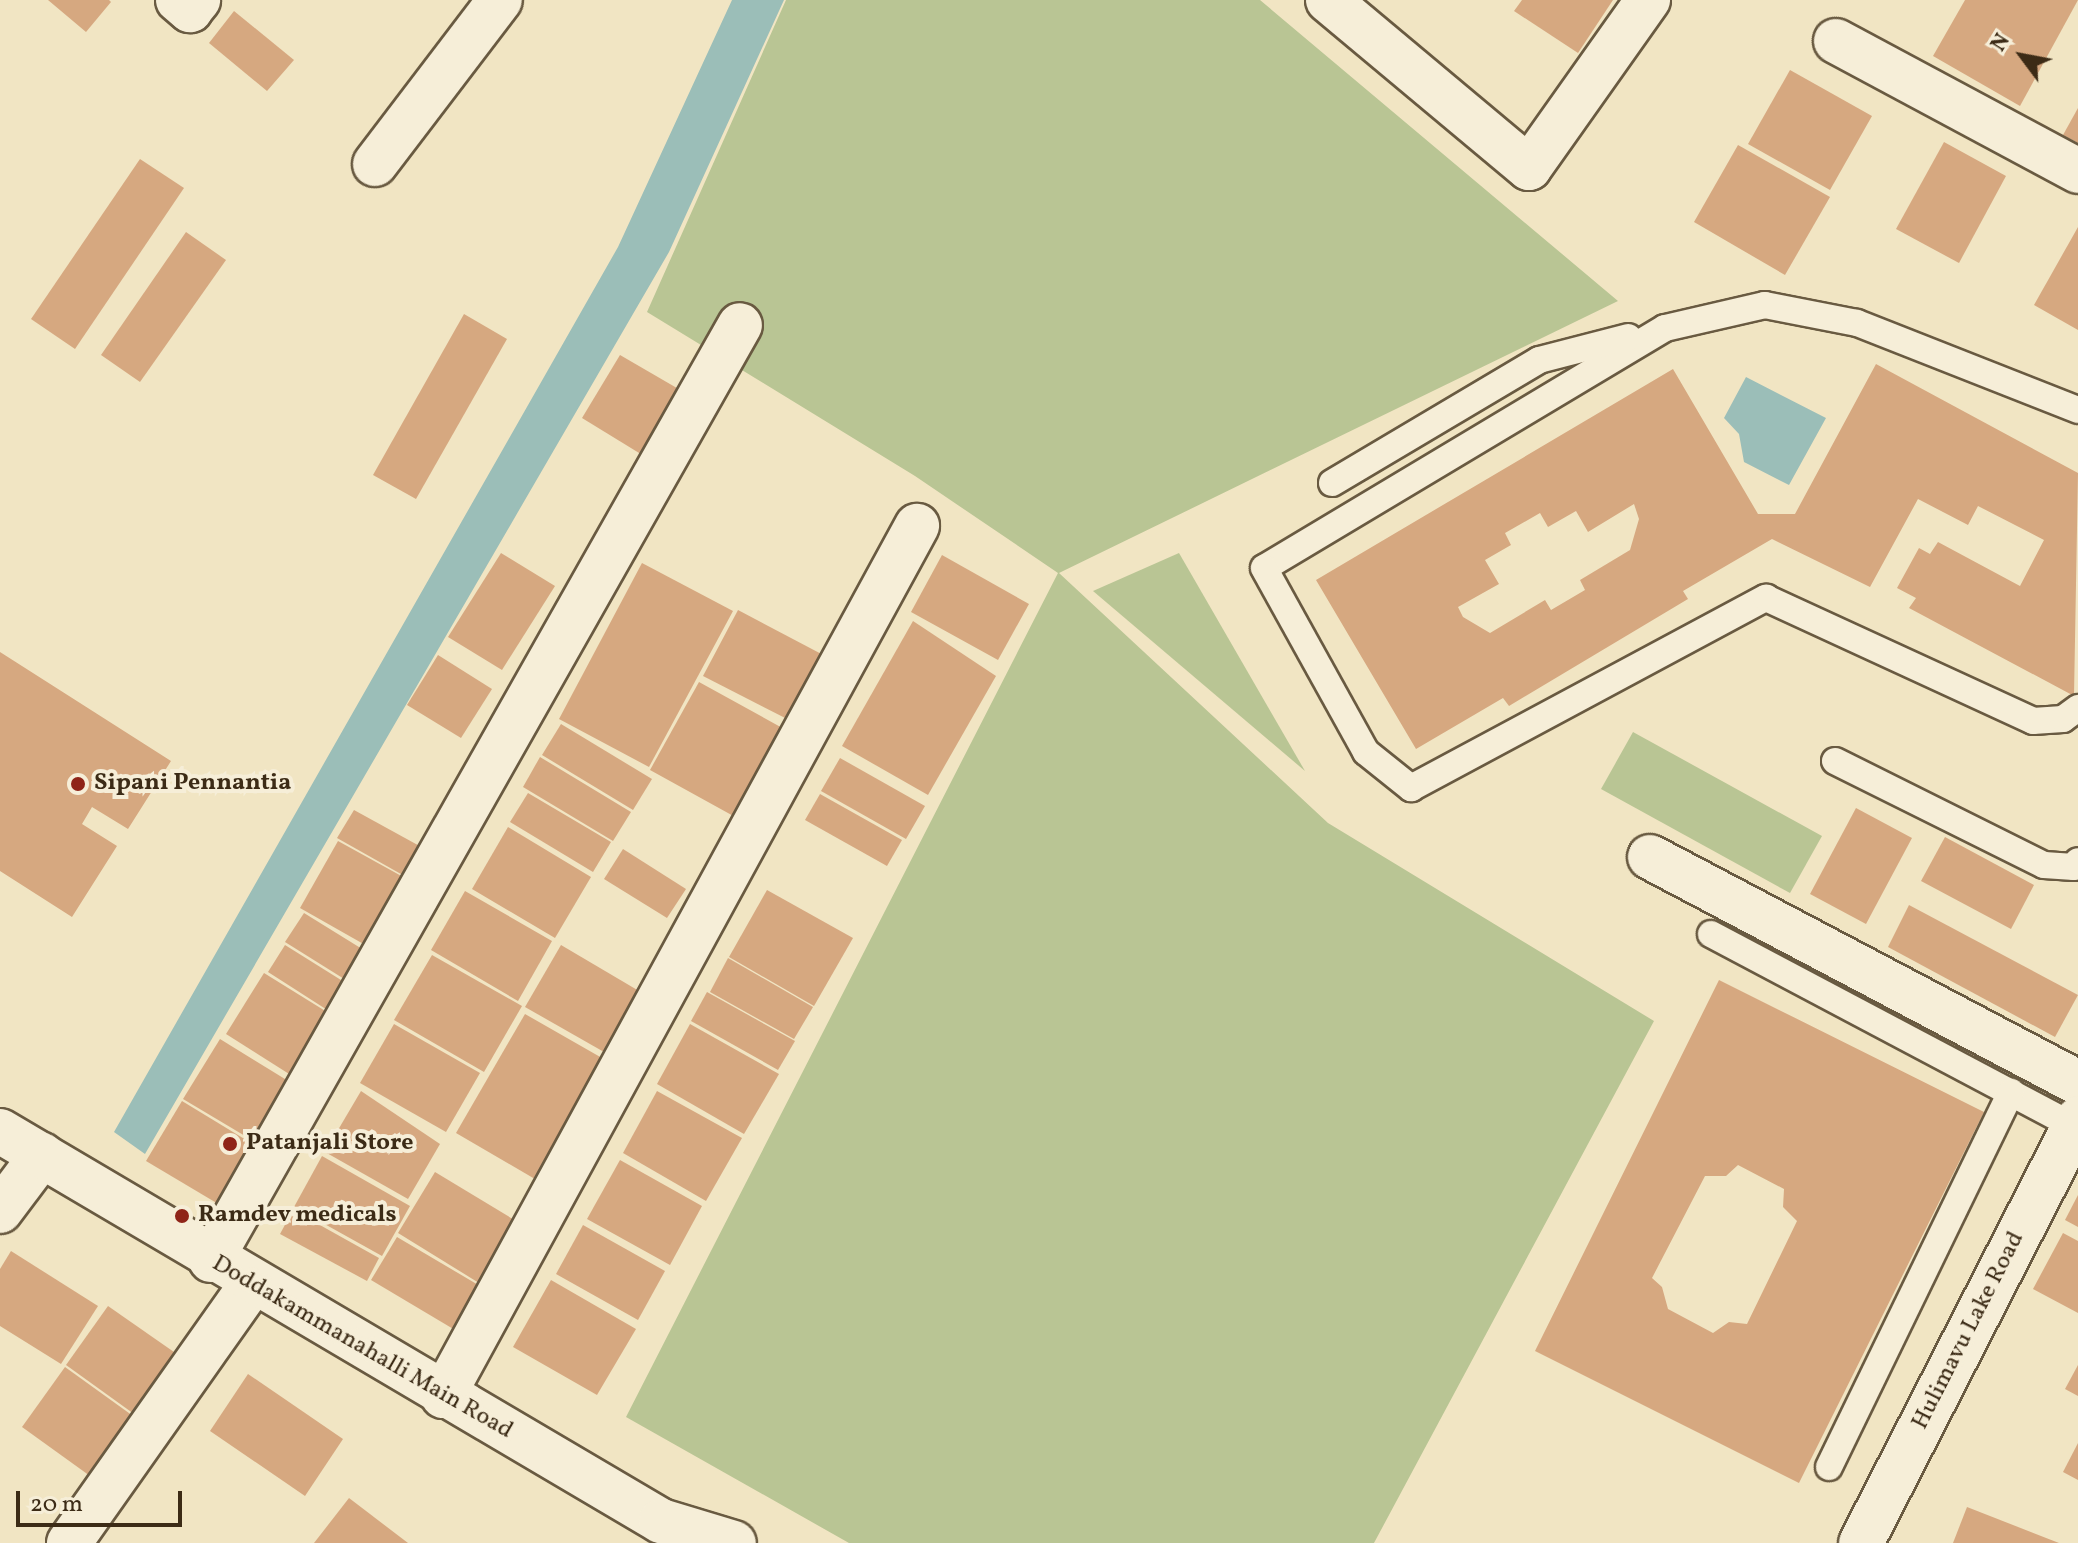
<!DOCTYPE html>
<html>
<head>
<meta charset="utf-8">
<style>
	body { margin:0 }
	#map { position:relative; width:2078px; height:1543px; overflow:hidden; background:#f1e5c3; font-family:Vollkorn,serif }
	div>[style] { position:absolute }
	.green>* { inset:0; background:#b9c594 }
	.water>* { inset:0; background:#9bbeb8 }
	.building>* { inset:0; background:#d6a880 }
	.roads { filter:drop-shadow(2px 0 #695a41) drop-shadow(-2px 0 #695a41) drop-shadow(0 2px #695a41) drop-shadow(0 -2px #695a41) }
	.service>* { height:26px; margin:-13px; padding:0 13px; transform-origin:13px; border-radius:13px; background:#f6eed8 }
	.minor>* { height:44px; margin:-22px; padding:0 22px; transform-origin:22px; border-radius:22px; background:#f6eed8 }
	.tertiary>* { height:44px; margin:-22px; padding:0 22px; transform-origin:22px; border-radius:22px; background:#f6eed8 }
	.dots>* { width:22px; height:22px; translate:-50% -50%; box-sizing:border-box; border:4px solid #f6eed8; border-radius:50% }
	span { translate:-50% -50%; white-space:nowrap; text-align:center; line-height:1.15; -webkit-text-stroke:8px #f6eed8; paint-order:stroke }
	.poi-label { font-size:24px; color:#3c2b16; font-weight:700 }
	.left { translate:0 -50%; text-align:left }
	.street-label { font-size:24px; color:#3c2b16 }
	.north { position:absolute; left:1982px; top:16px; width:80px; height:80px; -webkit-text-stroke:6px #f6eed8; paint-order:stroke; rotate:302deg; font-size:22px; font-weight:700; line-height:32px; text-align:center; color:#3c2b16 }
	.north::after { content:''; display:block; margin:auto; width:28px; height:36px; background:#3c2b16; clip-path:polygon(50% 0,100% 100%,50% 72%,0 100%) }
	.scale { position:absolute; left:16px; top:1491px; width:166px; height:36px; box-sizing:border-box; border:4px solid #3c2b16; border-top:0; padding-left:10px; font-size:24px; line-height:28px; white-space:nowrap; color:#3c2b16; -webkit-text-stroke:6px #f6eed8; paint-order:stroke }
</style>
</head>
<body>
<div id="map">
	<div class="green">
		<i style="clip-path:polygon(786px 0,1260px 0,1618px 301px,1059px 573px,1328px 823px,1654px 1021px,1374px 1543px,849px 1543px,626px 1417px,1058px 573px,915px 476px,647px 312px)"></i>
		<i style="clip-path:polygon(1179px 553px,1305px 771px,1093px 591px)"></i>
		<i style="clip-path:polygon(1633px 732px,1822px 836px,1790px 893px,1601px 789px)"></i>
	</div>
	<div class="water">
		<i style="clip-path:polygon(732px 0,784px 0,669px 252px,145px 1154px,114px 1132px,618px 247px)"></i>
		<i style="clip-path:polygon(1746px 377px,1826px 418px,1789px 485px,1744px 462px,1739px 434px,1724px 418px)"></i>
	</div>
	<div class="building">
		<i style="clip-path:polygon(48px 0,109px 0,111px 2px,86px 32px)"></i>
		<i style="clip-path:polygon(1522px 0,1613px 0,1578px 53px,1514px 11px)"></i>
		<i style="clip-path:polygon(1965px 0,2078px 0,2020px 106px,1933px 56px)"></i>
		<i style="clip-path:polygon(234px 11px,294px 60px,267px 91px,209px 43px)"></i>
		<i style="clip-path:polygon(1790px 70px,1872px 116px,1830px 190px,1748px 144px)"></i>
		<i style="clip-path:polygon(2078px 108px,2078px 143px,2063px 135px)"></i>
		<i style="clip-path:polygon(1944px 142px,2006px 176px,1959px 263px,1896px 229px)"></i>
		<i style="clip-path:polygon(1738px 145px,1830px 197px,1785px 275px,1694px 222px)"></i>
		<i style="clip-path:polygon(140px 159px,184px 188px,75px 349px,31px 319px)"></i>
		<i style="clip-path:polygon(2078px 227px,2078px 330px,2034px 305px)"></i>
		<i style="clip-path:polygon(186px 232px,226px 260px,140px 382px,101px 355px)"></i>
		<i style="clip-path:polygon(464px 314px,507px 339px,416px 499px,373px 475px)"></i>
		<i style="clip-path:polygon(620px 355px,682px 391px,644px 456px,582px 418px)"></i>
		<i style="clip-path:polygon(evenodd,1876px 364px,2078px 473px,2074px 696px,1909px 608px,1916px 598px,1897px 588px,1919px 548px,1930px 554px,1938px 542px,2020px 586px,2044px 540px,1978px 506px,1968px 525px,1918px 499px,1870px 587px,1772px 539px,1683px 591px,1688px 599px,1509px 706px,1503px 698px,1416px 749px,1316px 580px,1673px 369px,1758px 514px,1795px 514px,1876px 364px,1634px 504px,1639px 519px,1630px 550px,1580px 580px,1585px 590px,1551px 610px,1545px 600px,1490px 633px,1463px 617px,1458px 607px,1499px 584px,1485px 560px,1511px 545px,1505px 533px,1540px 513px,1548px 527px,1576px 511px,1588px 532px,1634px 504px)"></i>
		<i style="clip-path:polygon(501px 553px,555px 586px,502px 670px,448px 637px)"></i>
		<i style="clip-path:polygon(942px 555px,1029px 604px,998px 660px,911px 612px)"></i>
		<i style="clip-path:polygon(642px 563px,733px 611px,649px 767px,559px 719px)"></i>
		<i style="clip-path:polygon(738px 610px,829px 658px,795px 723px,703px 676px)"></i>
		<i style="clip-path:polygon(913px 621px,996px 676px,928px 795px,842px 746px)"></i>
		<i style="clip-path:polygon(0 652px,171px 761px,128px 829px,92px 807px,82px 824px,117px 846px,72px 917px,0 871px)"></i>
		<i style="clip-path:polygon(438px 655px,492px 689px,461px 738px,407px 705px)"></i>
		<i style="clip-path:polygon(699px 682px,786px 730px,737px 818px,650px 770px)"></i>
		<i style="clip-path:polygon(561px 724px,652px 779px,633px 810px,542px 755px)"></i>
		<i style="clip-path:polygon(540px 757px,631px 812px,613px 841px,523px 787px)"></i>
		<i style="clip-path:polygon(840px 758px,925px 806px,906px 839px,821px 791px)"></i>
		<i style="clip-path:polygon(528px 793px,611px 842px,593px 872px,510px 822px)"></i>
		<i style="clip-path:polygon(820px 794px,902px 840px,887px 866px,805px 820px)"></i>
		<i style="clip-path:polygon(1856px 808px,1912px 838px,1866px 924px,1810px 894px)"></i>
		<i style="clip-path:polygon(354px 810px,425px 849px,408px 878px,337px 838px)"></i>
		<i style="clip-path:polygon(508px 827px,591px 877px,555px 938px,472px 889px)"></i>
		<i style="clip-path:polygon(1945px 837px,2034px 885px,2011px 929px,1921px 881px)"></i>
		<i style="clip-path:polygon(338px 841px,405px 878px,367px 946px,300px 908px)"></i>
		<i style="clip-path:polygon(623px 849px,686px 889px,667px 918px,604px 879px)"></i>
		<i style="clip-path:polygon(767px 890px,853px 938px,814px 1006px,729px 957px)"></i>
		<i style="clip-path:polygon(465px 891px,552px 941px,518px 1001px,431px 950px)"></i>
		<i style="clip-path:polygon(1909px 905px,2078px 995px,2055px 1037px,1888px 947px)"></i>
		<i style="clip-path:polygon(304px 913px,367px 952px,349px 982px,285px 942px)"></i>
		<i style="clip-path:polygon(285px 945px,349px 985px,332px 1013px,268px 972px)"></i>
		<i style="clip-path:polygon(561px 945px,639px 991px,604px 1052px,525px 1007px)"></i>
		<i style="clip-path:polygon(432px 955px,522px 1006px,484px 1072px,394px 1020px)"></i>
		<i style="clip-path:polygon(728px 958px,813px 1007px,794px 1039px,710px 992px)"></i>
		<i style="clip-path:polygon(264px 973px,335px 1017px,297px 1079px,226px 1034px)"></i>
		<i style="clip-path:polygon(evenodd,1719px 980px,1984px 1112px,1799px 1483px,1535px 1351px,1719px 980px,1738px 1165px,1784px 1189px,1783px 1207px,1797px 1221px,1747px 1324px,1729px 1322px,1713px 1333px,1668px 1309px,1662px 1287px,1652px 1278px,1705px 1176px,1726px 1176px,1738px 1165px)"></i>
		<i style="clip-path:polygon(707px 992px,795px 1041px,778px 1070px,691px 1021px)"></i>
		<i style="clip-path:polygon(525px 1014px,609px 1062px,540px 1182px,456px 1133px)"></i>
		<i style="clip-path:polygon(394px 1024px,480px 1073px,446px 1132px,360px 1083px)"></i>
		<i style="clip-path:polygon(690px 1024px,779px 1074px,744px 1134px,657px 1084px)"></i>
		<i style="clip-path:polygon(220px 1039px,298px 1087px,262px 1146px,183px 1099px)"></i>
		<i style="clip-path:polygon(361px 1091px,440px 1144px,408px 1199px,325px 1152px)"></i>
		<i style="clip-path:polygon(657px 1091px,742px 1138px,706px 1201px,623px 1153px)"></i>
		<i style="clip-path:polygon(182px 1101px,261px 1149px,225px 1208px,146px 1161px)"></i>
		<i style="clip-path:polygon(322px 1156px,410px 1206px,382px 1256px,294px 1207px)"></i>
		<i style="clip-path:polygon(620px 1160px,702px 1206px,670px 1265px,587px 1219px)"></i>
		<i style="clip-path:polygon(435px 1172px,516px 1221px,479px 1283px,398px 1233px)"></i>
		<i style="clip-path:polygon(2078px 1195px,2078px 1227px,2065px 1220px)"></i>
		<i style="clip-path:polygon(293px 1210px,379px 1258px,367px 1281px,280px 1234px)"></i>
		<i style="clip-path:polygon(583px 1225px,665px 1271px,638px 1320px,556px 1274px)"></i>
		<i style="clip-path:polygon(2063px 1233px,2078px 1241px,2078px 1313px,2033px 1289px)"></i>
		<i style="clip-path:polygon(397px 1237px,480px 1286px,455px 1330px,371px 1280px)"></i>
		<i style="clip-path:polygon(11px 1251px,98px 1306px,61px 1364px,0 1326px,0 1269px)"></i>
		<i style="clip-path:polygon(551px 1280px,636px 1329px,597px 1395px,513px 1347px)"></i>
		<i style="clip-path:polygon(108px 1306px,184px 1359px,141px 1419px,66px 1365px)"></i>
		<i style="clip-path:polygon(2078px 1365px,2078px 1396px,2065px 1389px)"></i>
		<i style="clip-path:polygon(65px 1367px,140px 1421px,97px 1481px,22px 1427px)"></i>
		<i style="clip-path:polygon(248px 1374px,343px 1439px,305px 1496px,210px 1431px)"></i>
		<i style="clip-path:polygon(2078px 1443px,2078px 1480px,2063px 1472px)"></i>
		<i style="clip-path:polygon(349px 1498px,408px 1543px,314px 1543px)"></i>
		<i style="clip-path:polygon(1967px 1507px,2059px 1543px,1953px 1543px)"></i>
	</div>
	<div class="roads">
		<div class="service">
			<i style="left:2078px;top:410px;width:238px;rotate:-158.5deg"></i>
			<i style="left:1857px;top:323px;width:94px;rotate:-168.9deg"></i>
			<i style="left:1765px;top:305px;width:103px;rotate:167deg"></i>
			<i style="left:1665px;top:328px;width:467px;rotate:149.1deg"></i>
			<i style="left:1264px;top:568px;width:210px;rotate:61deg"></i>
			<i style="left:1366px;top:752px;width:58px;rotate:38.7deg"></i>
			<i style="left:1411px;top:788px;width:403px;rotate:-28.2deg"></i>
			<i style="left:1766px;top:598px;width:294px;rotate:24.7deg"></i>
			<i style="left:2033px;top:721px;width:30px;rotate:-4deg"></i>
			<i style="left:2063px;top:719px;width:19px;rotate:-36deg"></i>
			<i style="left:1332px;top:483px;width:241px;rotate:-30.7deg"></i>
			<i style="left:1539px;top:360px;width:92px;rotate:-14.5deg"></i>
			<i style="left:1835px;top:761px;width:233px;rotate:26.5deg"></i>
			<i style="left:2044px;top:865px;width:30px;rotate:4deg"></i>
			<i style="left:2074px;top:867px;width:7px;rotate:-56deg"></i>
			<i style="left:1711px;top:934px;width:411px;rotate:27.9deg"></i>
			<i style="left:1829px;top:1467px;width:417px;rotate:-64.1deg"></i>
		</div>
		<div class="minor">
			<i style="left:178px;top:0;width:16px;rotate:40deg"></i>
			<i style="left:190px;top:10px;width:13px;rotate:-51deg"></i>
			<i style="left:1328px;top:0;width:262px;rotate:39.9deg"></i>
			<i style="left:1529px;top:168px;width:206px;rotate:-54.7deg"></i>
			<i style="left:1836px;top:41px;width:275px;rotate:28.2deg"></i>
			<i style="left:375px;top:164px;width:206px;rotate:-52.7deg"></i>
			<i style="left:1650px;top:857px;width:484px;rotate:27.8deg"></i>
			<i style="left:0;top:1211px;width:70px;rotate:-53.1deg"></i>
			<i style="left:211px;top:1260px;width:1074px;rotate:-60.5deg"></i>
			<i style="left:443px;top:1396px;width:991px;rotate:-61.42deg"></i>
			<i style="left:69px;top:1543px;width:317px;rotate:-54.8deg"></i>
			<i style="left:1861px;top:1543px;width:476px;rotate:-62.9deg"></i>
		</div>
		<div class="tertiary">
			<i style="left:0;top:1131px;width:767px;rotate:30.54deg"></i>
			<i style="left:661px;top:1521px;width:76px;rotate:16.8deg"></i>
		</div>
	</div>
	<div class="dots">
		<i style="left:78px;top:784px;background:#8f2418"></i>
		<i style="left:230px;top:1144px;background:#8f2418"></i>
		<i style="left:182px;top:1216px;background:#8f2418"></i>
	</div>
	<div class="poi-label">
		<span class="left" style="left:94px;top:784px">Sipani Pennantia</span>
		<span class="left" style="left:246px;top:1144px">Patanjali Store</span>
		<span class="left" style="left:198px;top:1216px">Ramdev medicals</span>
	</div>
	<div class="street-label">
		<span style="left:1969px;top:1331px;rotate:-63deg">Hulimavu Lake Road</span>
		<span style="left:362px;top:1348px;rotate:30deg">Doddakammanahalli Main Road</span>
	</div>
	<div class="north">N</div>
	<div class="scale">20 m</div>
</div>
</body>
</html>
